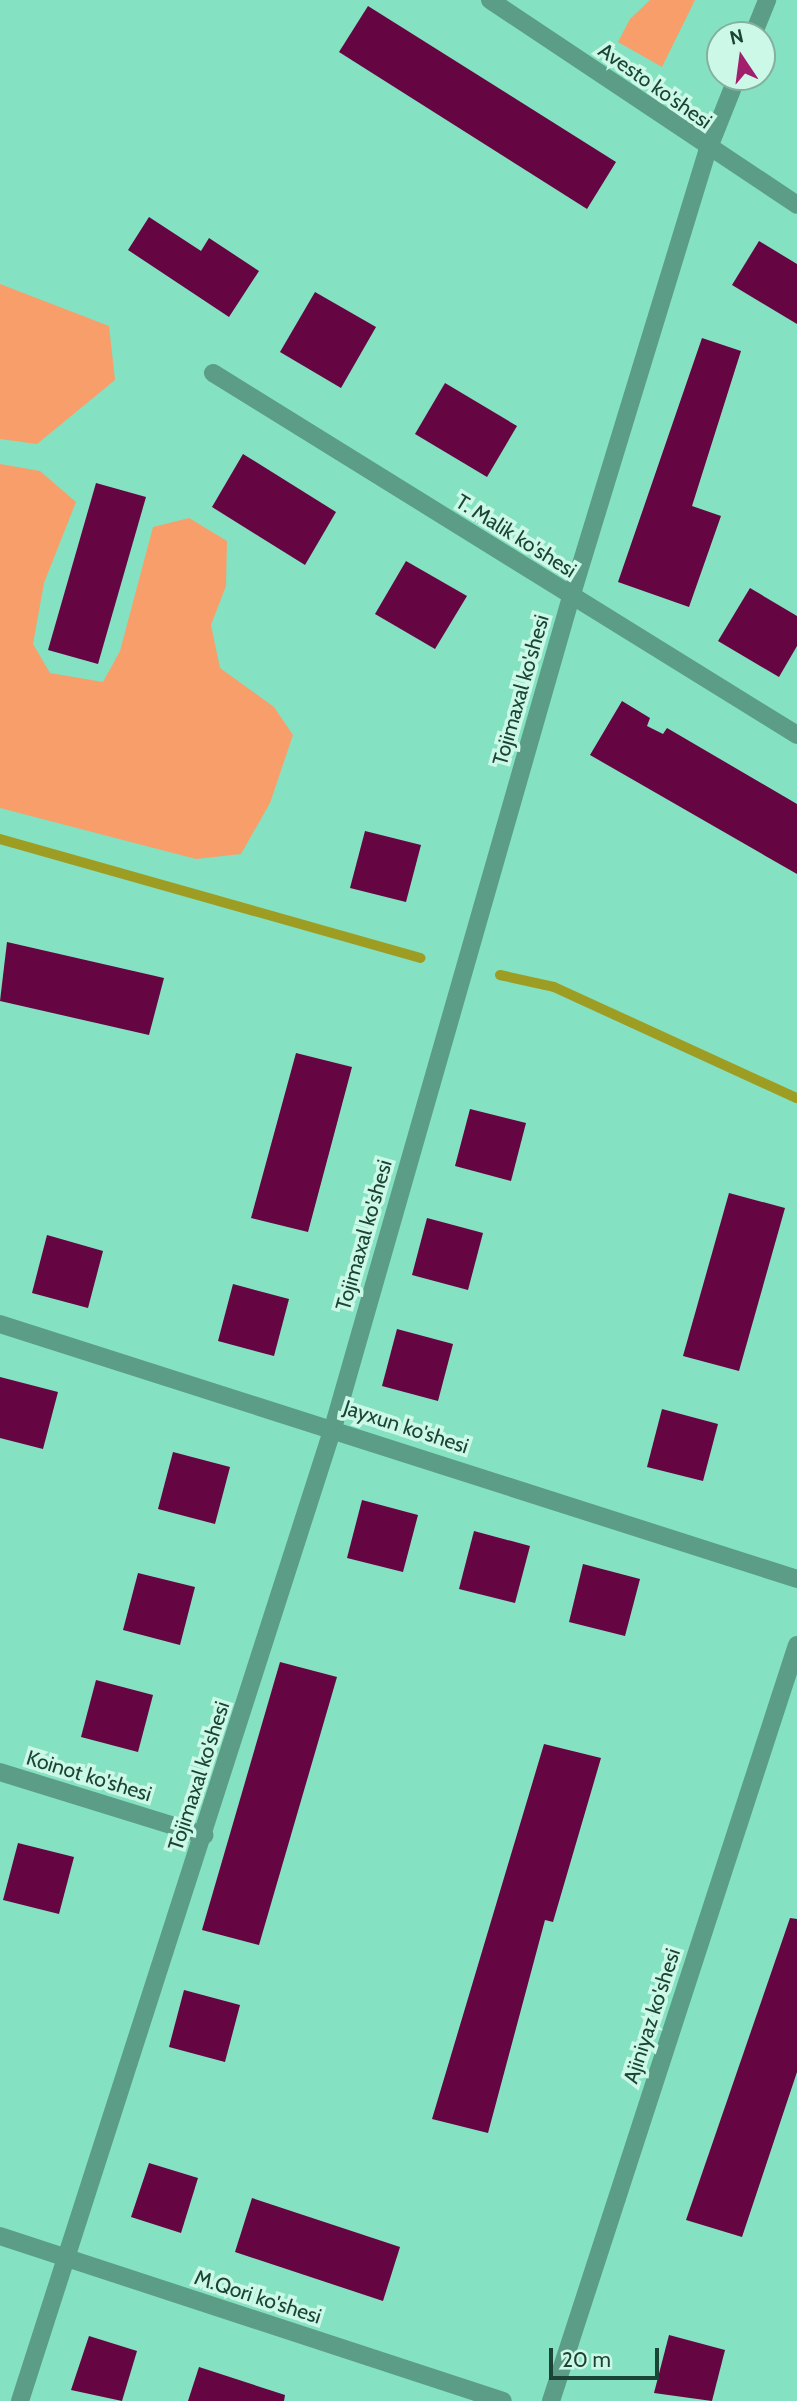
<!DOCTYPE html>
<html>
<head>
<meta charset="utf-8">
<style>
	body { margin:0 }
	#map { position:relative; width:797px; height:2401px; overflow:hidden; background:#84e1c2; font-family:Cabin,sans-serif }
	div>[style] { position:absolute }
	.green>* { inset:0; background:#f89e6b }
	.stream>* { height:10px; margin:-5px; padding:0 5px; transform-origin:5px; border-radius:5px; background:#9d9d24 }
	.building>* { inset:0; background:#650541 }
	.minor>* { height:18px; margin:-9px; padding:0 9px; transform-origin:9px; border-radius:9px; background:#5b9d86 }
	span { translate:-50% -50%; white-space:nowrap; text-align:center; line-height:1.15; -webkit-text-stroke:7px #ccf8e7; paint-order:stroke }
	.street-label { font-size:21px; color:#1b4336 }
	.north { position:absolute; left:706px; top:21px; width:70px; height:70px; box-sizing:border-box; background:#ccf8e7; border:2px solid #85b0a0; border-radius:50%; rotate:347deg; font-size:19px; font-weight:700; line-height:28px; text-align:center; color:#1b4336 }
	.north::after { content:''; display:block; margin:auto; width:24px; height:32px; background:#a21f6d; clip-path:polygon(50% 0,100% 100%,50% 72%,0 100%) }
	.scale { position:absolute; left:549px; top:2348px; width:110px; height:32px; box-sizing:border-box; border:4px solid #1b4336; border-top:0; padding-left:9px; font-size:21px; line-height:24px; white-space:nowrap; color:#1b4336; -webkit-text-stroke:5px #ccf8e7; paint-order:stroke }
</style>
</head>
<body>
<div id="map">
	<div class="green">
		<i style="clip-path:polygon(650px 0,695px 0,662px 67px,618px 42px,630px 19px)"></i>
		<i style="clip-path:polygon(0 284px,109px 326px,115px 380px,37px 444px,0 439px)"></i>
		<i style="clip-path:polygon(0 464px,40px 471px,76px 502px,44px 583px,33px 644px,50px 673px,103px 682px,120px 651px,153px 527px,189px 518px,227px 541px,226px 586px,211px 625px,220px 668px,274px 707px,293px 735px,270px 803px,241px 854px,196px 859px,0 808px)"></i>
	</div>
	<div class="stream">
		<i style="left:0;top:839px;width:437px;rotate:15.8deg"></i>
		<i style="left:500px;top:975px;width:55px;rotate:12.5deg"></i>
		<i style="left:554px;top:987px;width:267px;rotate:24.6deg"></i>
	</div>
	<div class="building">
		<i style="clip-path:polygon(368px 6px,616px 162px,587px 209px,339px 52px)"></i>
		<i style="clip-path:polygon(149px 217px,201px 251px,209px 238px,259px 271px,229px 317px,128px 250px)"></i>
		<i style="clip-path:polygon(759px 241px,797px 264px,797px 324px,732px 285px)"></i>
		<i style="clip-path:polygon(315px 292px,376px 327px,341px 388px,280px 352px)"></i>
		<i style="clip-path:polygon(702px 338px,741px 351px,692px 506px,721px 516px,689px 607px,618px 582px)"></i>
		<i style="clip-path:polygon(445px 383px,517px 426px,487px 477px,415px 434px)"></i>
		<i style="clip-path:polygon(243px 454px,336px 512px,305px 565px,212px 507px)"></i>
		<i style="clip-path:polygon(96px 483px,146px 497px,98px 664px,48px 650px)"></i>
		<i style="clip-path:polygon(406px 561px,467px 596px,435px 649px,375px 614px)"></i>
		<i style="clip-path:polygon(750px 588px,797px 616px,797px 646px,779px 677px,718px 641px)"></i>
		<i style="clip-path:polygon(622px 701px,650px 718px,647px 726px,663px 734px,667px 728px,797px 804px,797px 874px,590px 755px)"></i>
		<i style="clip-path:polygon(365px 831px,421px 845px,406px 902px,350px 888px)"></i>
		<i style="clip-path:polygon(7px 942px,164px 978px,149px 1035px,0 1001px)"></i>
		<i style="clip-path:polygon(296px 1053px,352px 1067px,308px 1232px,251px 1218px)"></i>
		<i style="clip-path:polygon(470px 1109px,526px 1123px,511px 1181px,455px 1166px)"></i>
		<i style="clip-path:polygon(729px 1193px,785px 1208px,739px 1371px,683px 1356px)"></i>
		<i style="clip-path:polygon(427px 1218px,483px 1233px,468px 1290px,412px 1275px)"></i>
		<i style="clip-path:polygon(47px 1235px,103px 1251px,88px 1308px,32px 1293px)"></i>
		<i style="clip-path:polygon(233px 1284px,289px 1299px,274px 1356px,218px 1341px)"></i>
		<i style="clip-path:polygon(397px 1329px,453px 1344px,438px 1401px,382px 1386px)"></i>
		<i style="clip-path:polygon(0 1377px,58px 1392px,43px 1449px,0 1438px)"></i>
		<i style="clip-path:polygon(662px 1409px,718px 1424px,703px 1481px,647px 1467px)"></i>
		<i style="clip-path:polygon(173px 1452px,230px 1467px,215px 1524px,158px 1509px)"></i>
		<i style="clip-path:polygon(362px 1500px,418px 1515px,403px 1572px,347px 1558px)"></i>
		<i style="clip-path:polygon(474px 1531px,530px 1546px,515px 1603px,459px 1589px)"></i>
		<i style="clip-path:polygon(583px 1564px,640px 1579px,625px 1636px,569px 1622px)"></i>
		<i style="clip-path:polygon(138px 1573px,195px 1587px,180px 1645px,123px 1630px)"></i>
		<i style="clip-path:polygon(280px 1662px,337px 1677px,259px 1945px,202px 1930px)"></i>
		<i style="clip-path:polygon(96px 1680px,153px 1695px,138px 1752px,81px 1737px)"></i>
		<i style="clip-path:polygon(544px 1744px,601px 1758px,553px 1922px,545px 1920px,488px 2133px,432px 2119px)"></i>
		<i style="clip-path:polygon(18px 1843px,74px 1857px,59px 1914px,3px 1900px)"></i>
		<i style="clip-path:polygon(790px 1918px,797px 1919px,797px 2072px,742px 2237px,686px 2220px)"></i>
		<i style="clip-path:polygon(184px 1990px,240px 2005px,225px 2062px,169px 2047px)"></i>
		<i style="clip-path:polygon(149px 2163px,198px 2178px,181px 2233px,131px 2217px)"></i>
		<i style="clip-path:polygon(252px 2198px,400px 2247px,383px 2301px,235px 2252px)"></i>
		<i style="clip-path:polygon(669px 2335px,725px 2350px,712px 2401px,654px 2393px)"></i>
		<i style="clip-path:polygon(89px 2336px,137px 2351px,122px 2401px,71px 2390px)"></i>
		<i style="clip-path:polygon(199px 2367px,285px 2395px,284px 2401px,188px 2401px)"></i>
	</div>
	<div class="minor">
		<i style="left:490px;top:0;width:369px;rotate:33.7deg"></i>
		<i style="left:753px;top:35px;width:38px;rotate:-68deg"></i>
		<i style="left:213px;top:373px;width:687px;rotate:31.79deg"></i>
		<i style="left:0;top:1324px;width:837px;rotate:17.74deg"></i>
		<i style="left:0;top:1772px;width:214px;rotate:17.2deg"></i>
		<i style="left:0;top:2236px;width:529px;rotate:18.16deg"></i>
		<i style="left:20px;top:2401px;width:1022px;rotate:-72.17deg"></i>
		<i style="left:333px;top:1428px;width:864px;rotate:-74.02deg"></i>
		<i style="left:571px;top:597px;width:468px;rotate:-73deg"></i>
		<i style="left:708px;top:150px;width:79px;rotate:-68.3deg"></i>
		<i style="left:551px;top:2401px;width:795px;rotate:-71.98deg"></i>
	</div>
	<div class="street-label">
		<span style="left:655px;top:86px;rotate:35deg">Avesto ko'shesi</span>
		<span style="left:516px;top:536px;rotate:32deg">T. Malik ko'shesi</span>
		<span style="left:521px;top:690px;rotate:-74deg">Tojimaxal ko'shesi</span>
		<span style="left:364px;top:1235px;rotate:-74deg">Tojimaxal ko'shesi</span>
		<span style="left:406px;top:1427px;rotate:18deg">Jayxun ko'shesi</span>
		<span style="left:89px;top:1776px;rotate:17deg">Koinot ko'shesi</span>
		<span style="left:199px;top:1776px;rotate:-72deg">Tojimaxal ko'shesi</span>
		<span style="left:652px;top:2016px;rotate:-72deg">Ajiniyaz ko'shesi</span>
		<span style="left:258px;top:2297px;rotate:18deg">M.Qori ko'shesi</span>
	</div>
	<div class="north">N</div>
	<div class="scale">20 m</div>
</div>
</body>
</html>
